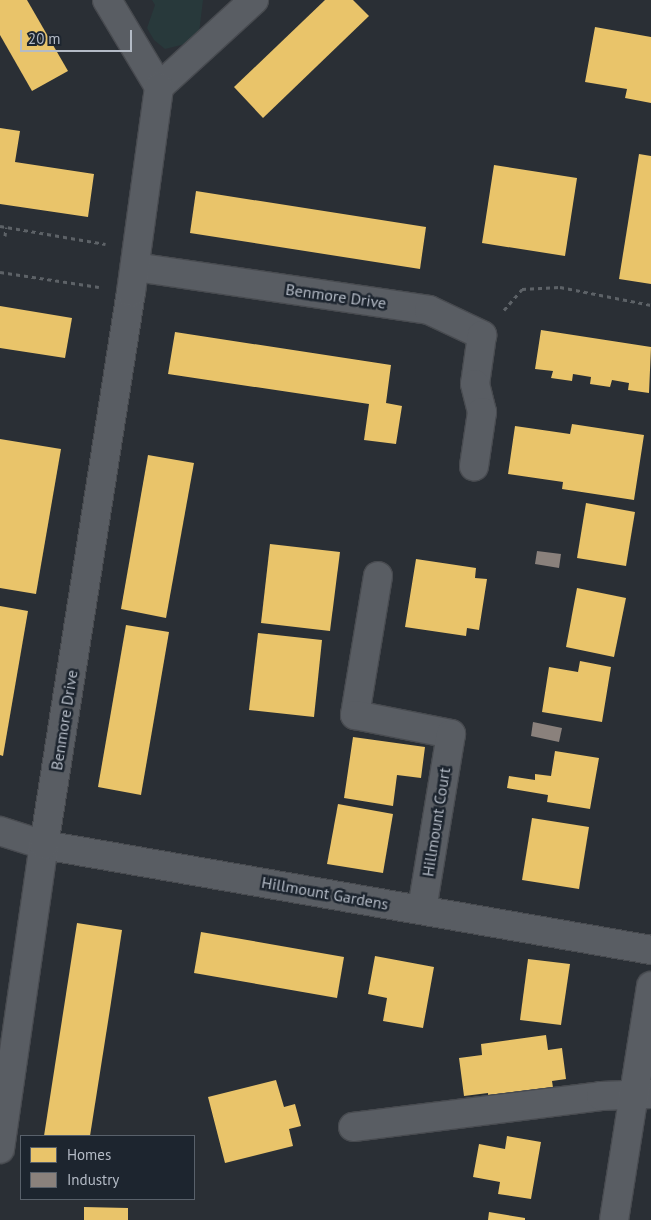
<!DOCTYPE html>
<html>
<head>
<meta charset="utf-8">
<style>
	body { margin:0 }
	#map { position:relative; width:651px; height:1220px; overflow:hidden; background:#2a2f35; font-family:"PT Sans",sans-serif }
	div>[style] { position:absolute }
	.green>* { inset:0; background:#28393b }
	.homes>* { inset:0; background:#e9c46a }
	.industry>* { inset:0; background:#8a817c }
	.path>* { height:3px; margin-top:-1.5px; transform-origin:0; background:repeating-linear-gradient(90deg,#5d6267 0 4px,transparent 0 8px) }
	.roads { filter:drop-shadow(1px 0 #484b50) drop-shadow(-1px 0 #484b50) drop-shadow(0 1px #484b50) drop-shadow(0 -1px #484b50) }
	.minor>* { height:28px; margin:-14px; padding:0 14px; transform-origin:14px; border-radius:14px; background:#595d63 }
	span { translate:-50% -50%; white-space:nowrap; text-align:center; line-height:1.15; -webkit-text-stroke:5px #1d252f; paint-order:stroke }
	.street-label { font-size:16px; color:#b4bbc6 }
	.legend { position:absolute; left:20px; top:1135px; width:175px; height:65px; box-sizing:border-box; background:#1d252f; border:1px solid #59616b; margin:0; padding:6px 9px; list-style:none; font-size:15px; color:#b4bbc6 }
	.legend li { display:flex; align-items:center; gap:10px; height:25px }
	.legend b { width:25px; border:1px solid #59616b }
	.scale { position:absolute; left:20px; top:30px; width:112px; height:22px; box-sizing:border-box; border:2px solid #b4bbc6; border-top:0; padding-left:6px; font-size:15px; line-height:18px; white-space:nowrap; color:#b4bbc6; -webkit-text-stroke:4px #1d252f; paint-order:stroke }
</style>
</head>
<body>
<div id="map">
	<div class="green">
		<i style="clip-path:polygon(152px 0,203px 0,199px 33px,189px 43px,165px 49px,154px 40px,147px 28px,155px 5px)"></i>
	</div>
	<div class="homes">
		<i style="clip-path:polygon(0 0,27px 0,68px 71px,32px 91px,0 35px)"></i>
		<i style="clip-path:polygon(325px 0,353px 0,369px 16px,263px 118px,234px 87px)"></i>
		<i style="clip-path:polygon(595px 27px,651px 37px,651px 103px,625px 98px,627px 89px,585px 82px)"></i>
		<i style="clip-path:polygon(0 128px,20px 131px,15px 162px,94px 174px,88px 217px,0 204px)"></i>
		<i style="clip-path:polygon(639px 154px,651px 156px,651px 284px,619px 279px)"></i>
		<i style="clip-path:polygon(494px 165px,577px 178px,565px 256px,482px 243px)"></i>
		<i style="clip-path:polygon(196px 191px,426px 227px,420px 269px,190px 233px)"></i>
		<i style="clip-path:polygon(0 306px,72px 318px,65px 358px,0 348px)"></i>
		<i style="clip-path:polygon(541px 330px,651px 347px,649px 393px,628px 390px,629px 383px,612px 380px,610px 387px,590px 384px,591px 377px,573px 374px,572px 381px,551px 378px,553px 371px,535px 369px)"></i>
		<i style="clip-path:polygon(175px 332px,391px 365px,386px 403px,402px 406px,396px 444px,364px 440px,369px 404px,168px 374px)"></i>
		<i style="clip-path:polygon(572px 424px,644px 435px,634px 500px,562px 489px,563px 482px,508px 474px,515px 426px,570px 434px)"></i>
		<i style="clip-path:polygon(0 439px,61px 449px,36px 594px,0 588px)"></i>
		<i style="clip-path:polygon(148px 455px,194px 463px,166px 618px,121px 609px)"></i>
		<i style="clip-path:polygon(586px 503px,635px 512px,626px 566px,577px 558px)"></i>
		<i style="clip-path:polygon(270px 544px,340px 552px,330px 631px,261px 623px)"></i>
		<i style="clip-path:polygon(416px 559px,476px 568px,475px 578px,487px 579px,479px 630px,467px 628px,466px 636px,405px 627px)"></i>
		<i style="clip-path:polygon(577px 588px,626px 598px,614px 657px,566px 647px)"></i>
		<i style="clip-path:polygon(0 606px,28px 611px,3px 756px,0 755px)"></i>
		<i style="clip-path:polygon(126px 625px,169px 632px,141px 795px,98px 787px)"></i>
		<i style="clip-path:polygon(258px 633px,322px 640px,314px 717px,249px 710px)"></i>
		<i style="clip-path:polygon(580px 661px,611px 667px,602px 722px,542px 712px,549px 667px,578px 672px)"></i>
		<i style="clip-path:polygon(353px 737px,425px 747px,421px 778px,397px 775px,393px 806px,344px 798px)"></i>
		<i style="clip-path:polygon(555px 751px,599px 758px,590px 809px,547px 802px,548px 795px,507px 788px,509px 776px,535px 780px,535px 774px,551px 776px)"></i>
		<i style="clip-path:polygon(338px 804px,393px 814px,383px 873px,327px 864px)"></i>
		<i style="clip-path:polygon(532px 818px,589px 827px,579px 889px,522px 880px)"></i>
		<i style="clip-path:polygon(77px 923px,122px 930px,110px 1009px,90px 1136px,44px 1136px)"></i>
		<i style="clip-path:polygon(201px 932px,344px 957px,337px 998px,194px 973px)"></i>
		<i style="clip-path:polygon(375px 956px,434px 967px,423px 1028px,383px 1021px,387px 998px,368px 994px)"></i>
		<i style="clip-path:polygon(528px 959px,570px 964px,561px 1025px,520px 1020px)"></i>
		<i style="clip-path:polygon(546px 1035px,548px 1050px,562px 1048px,566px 1079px,552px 1081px,554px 1094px,489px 1104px,488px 1093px,464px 1096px,459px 1058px,482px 1055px,481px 1044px)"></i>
		<i style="clip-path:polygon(276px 1080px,284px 1107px,295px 1104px,301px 1126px,289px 1129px,293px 1146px,225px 1163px,208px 1097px)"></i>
		<i style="clip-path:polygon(507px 1136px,541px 1142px,531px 1199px,498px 1194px,500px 1182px,473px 1177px,479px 1144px,505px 1149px)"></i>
		<i style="clip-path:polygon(84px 1207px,128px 1208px,128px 1220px,84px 1220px)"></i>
		<i style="clip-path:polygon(489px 1212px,525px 1218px,525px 1220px,488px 1220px)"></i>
	</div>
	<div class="industry">
		<i style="clip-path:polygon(537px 551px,561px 554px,559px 568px,535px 564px)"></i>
		<i style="clip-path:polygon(533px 722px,562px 728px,559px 742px,531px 736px)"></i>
	</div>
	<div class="path">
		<i style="left:0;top:226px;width:107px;rotate:9.7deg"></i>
		<i style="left:5px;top:236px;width:9px;rotate:-84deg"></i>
		<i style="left:0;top:272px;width:100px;rotate:8.6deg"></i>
		<i style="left:504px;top:310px;width:28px;rotate:-49deg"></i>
		<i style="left:522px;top:289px;width:38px;rotate:-3deg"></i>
		<i style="left:560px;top:287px;width:93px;rotate:11.2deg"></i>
	</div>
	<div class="roads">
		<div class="minor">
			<i style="left:107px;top:0;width:101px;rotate:59.1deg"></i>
			<i style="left:159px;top:87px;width:129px;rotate:-42.5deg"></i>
			<i style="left:135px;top:267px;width:297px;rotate:8.3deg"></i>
			<i style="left:429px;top:310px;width:59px;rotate:25.3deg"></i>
			<i style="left:482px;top:335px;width:49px;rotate:98.1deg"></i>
			<i style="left:475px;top:384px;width:29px;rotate:76deg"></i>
			<i style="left:482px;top:412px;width:55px;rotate:98.4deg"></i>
			<i style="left:378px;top:576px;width:141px;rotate:99.4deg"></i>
			<i style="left:355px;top:715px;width:98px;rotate:11.2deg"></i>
			<i style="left:451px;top:734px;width:178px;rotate:99.4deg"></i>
			<i style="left:0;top:831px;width:46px;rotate:17.7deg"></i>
			<i style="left:44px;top:845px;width:616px;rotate:9.81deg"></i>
			<i style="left:353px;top:1127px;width:250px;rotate:-7.1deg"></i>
			<i style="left:601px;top:1096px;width:50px;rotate:-2.3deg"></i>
			<i style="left:0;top:1149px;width:307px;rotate:-81.8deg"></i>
			<i style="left:44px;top:845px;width:560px;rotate:-81.06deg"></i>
			<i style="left:131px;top:292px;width:207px;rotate:-82.2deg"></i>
			<i style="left:614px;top:1220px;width:237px;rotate:-81deg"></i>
		</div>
	</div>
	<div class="street-label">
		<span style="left:336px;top:296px;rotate:8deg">Benmore Drive</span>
		<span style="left:64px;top:720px;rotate:-81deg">Benmore Drive</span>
		<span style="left:436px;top:822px;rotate:-81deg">Hillmount Court</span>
		<span style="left:325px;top:893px;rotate:10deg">Hillmount Gardens</span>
	</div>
	<ul class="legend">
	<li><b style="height:14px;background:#e9c46a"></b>Homes</li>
	<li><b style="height:14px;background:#8a817c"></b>Industry</li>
	</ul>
	<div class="scale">20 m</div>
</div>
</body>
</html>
